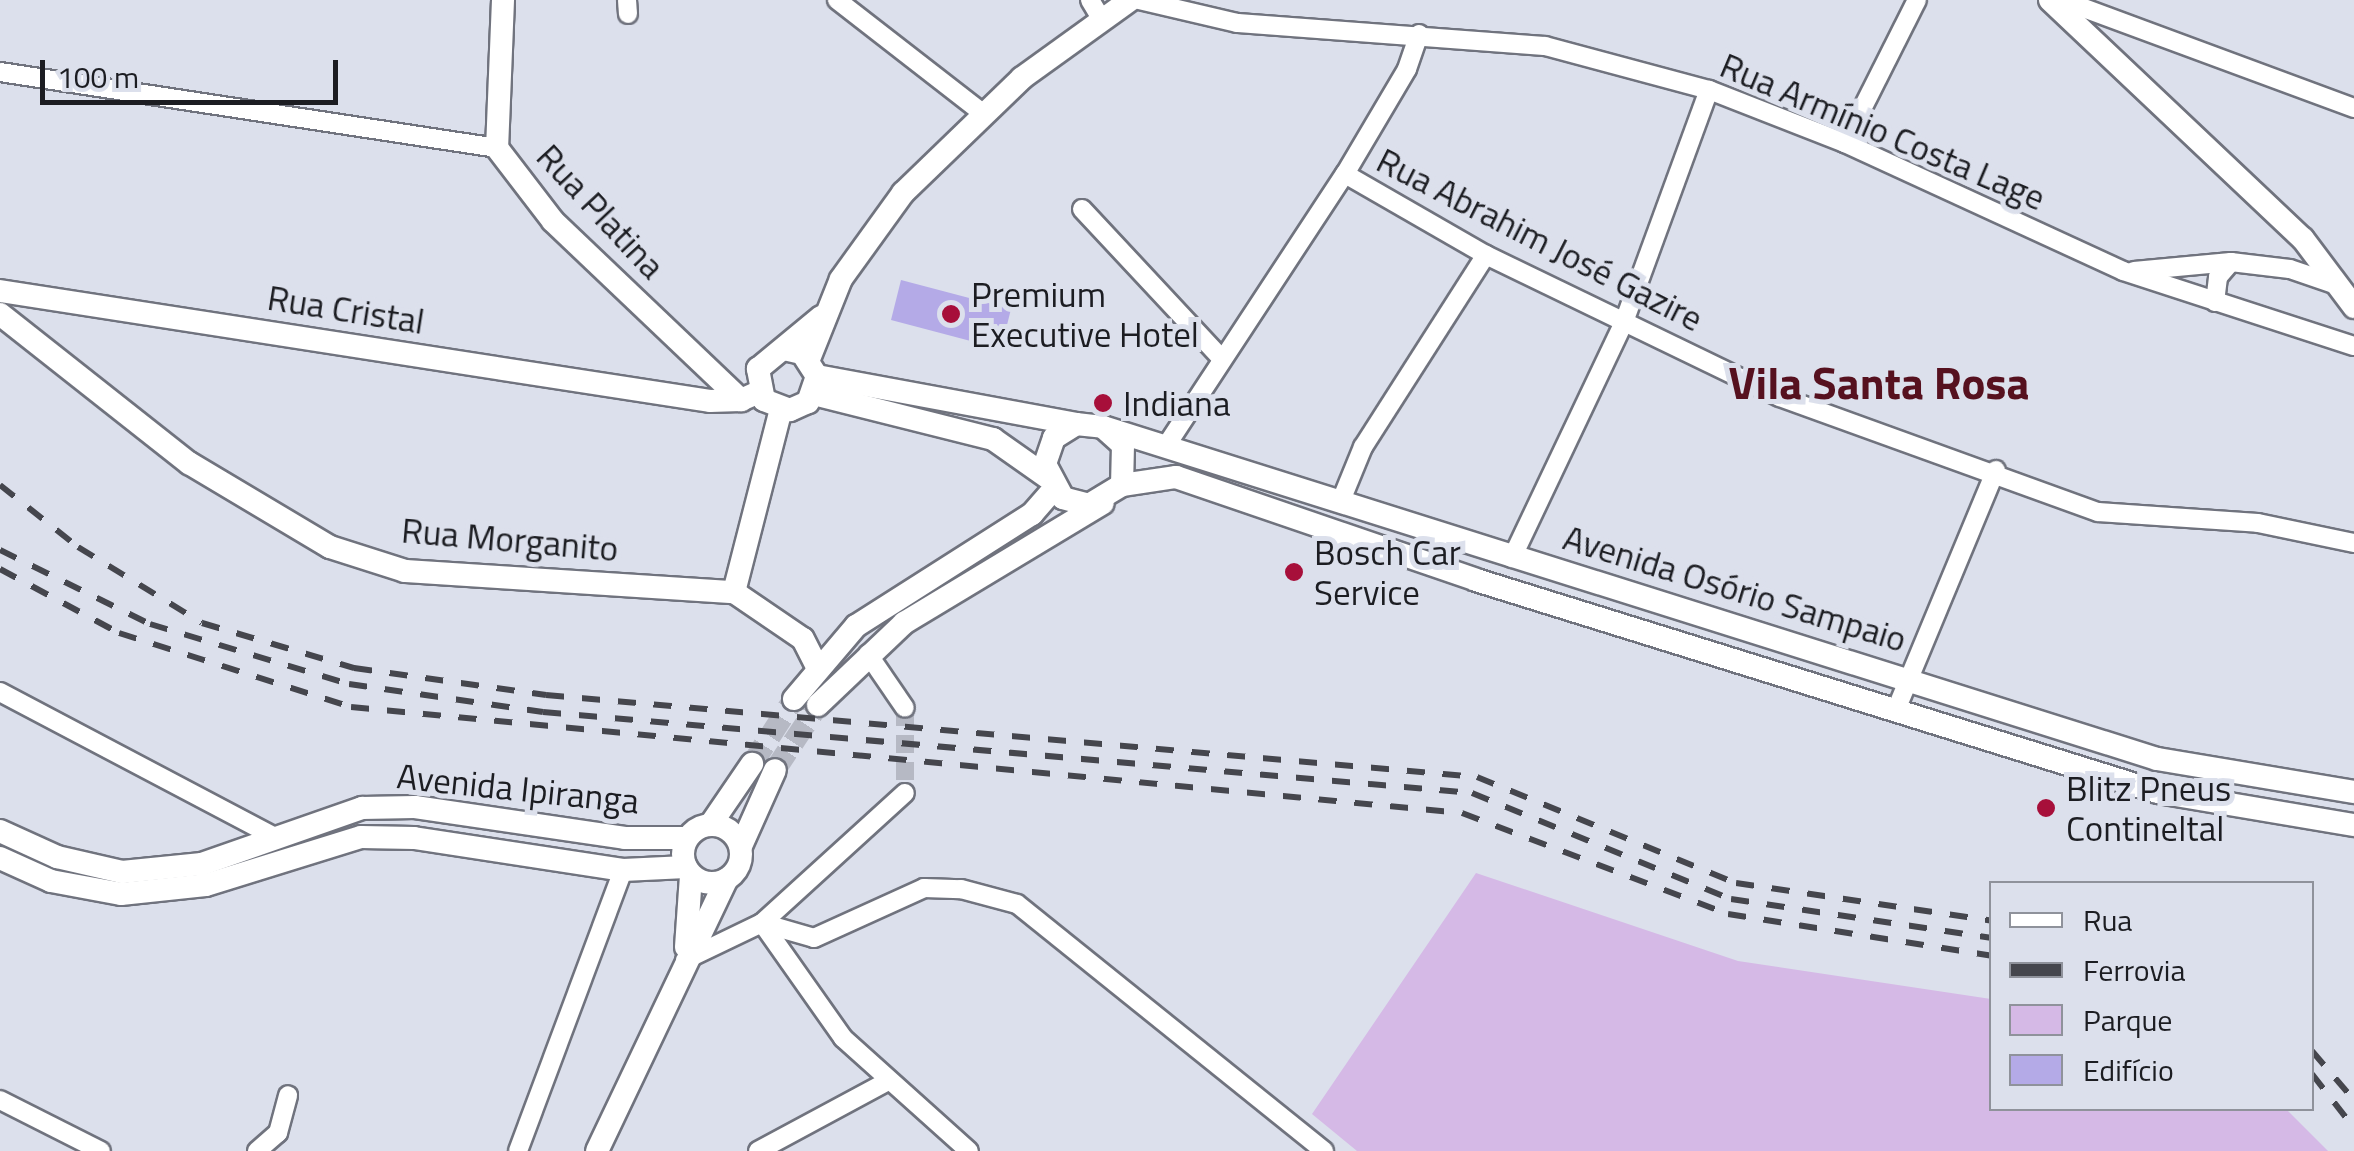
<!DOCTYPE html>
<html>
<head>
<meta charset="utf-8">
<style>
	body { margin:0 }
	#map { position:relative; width:2354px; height:1151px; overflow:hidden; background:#dce0ec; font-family:"Titillium Web",sans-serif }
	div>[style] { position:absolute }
	.green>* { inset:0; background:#d5b9e6 }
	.building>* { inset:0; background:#b4aae7 }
	.street-tunnel>* { height:18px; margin-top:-9px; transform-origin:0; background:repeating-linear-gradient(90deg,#b6b9c4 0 18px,transparent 0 27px) }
	.secondary-tunnel>* { height:22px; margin-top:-11px; transform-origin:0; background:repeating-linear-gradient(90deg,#b6b9c4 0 22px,transparent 0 33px) }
	.roads { filter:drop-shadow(2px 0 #70737e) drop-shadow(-2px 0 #70737e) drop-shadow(0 2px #70737e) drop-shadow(0 -2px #70737e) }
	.street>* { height:18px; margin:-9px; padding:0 9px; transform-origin:9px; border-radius:9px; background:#fff }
	.secondary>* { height:22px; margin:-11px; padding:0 11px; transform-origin:11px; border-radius:11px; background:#fff }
	.secondary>.ring { margin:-11px; padding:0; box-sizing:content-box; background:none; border:22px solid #fff; border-radius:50% }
	.rail>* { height:6px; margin-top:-3px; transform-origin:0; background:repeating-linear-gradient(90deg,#45464d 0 18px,transparent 0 36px) }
	.dots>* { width:28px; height:28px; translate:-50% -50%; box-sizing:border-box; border:5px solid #dce0ec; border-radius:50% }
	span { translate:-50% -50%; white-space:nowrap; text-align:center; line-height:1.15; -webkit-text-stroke:10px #dce0ec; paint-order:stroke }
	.street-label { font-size:35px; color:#1c1d22 }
	.poi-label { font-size:35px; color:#1c1d22 }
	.left { translate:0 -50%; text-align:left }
	.district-label { font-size:45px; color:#56111f; font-weight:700 }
	.legend { position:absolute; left:1989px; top:881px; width:325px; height:230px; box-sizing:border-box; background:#dce0ec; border:2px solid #8f929b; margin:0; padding:12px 18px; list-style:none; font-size:30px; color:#1c1d22 }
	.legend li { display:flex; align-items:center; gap:20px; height:50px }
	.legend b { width:50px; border:2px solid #8f929b }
	.scale { position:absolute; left:40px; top:60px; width:298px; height:45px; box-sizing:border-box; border:5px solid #1c1d22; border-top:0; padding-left:12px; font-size:30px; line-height:35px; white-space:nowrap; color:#1c1d22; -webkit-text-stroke:8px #dce0ec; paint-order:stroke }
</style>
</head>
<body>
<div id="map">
	<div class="green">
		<i style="clip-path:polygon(1476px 873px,1738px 961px,1991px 999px,1992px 1108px,2286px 1109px,2328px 1151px,1357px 1151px,1312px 1114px)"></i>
	</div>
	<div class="building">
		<i style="clip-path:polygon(901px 280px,1011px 309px,1001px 349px,891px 320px)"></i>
	</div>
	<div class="street-tunnel">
		<i style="left:905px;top:708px;width:85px;rotate:90deg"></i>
	</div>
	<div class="secondary-tunnel">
		<i style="left:752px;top:764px;width:77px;rotate:-57.1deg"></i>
		<i style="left:775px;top:770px;width:78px;rotate:-56.5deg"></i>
	</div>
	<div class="roads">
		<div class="street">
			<i style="left:627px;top:0;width:14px;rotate:86deg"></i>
			<i style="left:837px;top:0;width:186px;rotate:37.8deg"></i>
			<i style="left:1090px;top:0;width:21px;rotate:59deg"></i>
			<i style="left:1139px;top:0;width:101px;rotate:13.2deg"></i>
			<i style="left:1237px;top:23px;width:309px;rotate:4.3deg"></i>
			<i style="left:1545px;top:46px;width:170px;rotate:15deg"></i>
			<i style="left:1709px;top:90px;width:146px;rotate:21.3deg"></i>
			<i style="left:1845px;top:143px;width:306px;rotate:24.7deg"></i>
			<i style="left:2123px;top:271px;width:243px;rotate:18deg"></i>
			<i style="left:2062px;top:0;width:311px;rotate:20.3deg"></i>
			<i style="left:0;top:72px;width:503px;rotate:8.69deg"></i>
			<i style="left:1845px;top:143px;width:160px;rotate:-63.3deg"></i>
			<i style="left:1345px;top:174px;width:163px;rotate:29.9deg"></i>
			<i style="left:1486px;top:255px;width:326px;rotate:25.8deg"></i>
			<i style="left:1780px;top:397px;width:338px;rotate:19.9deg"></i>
			<i style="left:2098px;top:512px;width:160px;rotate:3.9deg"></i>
			<i style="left:2258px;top:523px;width:98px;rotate:11.8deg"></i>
			<i style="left:1082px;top:209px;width:202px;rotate:47deg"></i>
			<i style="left:2134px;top:271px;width:97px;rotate:-5.3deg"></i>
			<i style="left:2231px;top:262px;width:59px;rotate:6.8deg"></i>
			<i style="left:2290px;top:269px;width:50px;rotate:18.8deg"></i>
			<i style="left:2215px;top:302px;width:25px;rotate:-83deg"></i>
			<i style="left:2218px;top:277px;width:20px;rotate:-49deg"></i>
			<i style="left:1168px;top:443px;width:322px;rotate:-56.7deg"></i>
			<i style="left:1345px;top:174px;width:122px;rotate:-59.4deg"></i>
			<i style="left:1407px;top:69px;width:37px;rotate:-71deg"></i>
			<i style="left:1340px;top:503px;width:61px;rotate:-67.7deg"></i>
			<i style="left:1363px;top:447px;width:228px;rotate:-57.4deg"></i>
			<i style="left:1512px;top:558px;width:261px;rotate:-64.6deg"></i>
			<i style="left:1624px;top:322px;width:247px;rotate:-69.9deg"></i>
			<i style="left:868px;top:654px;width:65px;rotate:55.6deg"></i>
			<i style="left:0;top:692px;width:309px;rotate:27.8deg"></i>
			<i style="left:1896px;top:710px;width:260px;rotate:-67.4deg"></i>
			<i style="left:762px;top:923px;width:54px;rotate:16.1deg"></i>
			<i style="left:814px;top:938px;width:121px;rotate:-24.4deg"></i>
			<i style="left:924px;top:888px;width:37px;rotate:2deg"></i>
			<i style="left:961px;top:889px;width:58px;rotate:15deg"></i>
			<i style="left:1017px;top:904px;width:394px;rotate:38.8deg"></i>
			<i style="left:762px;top:923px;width:141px;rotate:54.8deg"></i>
			<i style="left:843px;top:1038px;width:169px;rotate:41.9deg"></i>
			<i style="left:685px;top:960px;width:85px;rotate:-25.7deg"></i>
			<i style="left:762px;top:923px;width:193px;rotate:-42.3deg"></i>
			<i style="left:0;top:1100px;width:113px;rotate:26.8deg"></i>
			<i style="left:257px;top:1151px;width:28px;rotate:-41deg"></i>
			<i style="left:278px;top:1133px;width:39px;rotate:-75deg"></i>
			<i style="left:518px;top:1151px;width:300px;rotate:-69.5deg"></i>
			<i style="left:758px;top:1151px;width:148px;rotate:-28.3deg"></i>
		</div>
		<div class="secondary">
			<i style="left:503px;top:0;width:148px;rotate:92.3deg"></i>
			<i style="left:497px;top:148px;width:92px;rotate:52.5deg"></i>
			<i style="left:553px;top:221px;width:260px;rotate:43.6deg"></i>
			<i style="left:2050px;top:0;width:348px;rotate:43.4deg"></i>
			<i style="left:2303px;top:239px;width:85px;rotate:53.1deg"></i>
			<i style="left:0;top:291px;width:718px;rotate:8.81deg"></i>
			<i style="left:710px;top:401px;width:31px;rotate:-2deg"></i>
			<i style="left:741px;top:400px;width:20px;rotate:-24deg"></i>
			<i style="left:0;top:314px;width:241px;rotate:38.3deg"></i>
			<i style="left:189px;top:463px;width:164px;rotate:30.8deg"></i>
			<i style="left:330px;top:547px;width:79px;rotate:17.7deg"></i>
			<i style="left:405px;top:571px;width:330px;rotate:3.7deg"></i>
			<i style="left:734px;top:592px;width:83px;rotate:34.3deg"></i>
			<i style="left:803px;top:639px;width:33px;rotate:63deg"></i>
			<i style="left:784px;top:349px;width:18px;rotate:13deg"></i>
			<i style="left:802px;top:353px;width:27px;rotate:57deg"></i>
			<i style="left:817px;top:376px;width:28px;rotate:109deg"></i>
			<i style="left:808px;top:402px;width:20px;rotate:156deg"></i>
			<i style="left:790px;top:410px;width:28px;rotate:-159deg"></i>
			<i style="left:764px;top:400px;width:32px;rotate:-101deg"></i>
			<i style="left:758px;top:369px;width:82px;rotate:-39.5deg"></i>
			<i style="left:809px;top:359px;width:86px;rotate:-68.2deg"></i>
			<i style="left:841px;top:279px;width:106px;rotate:-54.2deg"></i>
			<i style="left:903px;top:193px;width:165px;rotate:-44deg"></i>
			<i style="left:1022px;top:78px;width:133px;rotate:-35.8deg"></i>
			<i style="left:817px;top:376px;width:263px;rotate:10.5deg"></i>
			<i style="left:814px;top:394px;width:185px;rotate:14.1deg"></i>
			<i style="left:993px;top:439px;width:66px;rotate:35.1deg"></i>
			<i style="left:1103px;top:427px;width:27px;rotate:42deg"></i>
			<i style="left:1123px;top:445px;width:40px;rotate:91.4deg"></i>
			<i style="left:1122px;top:485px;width:39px;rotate:149deg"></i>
			<i style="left:1089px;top:505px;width:27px;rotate:-165deg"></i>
			<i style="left:1063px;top:498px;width:38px;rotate:-118deg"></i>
			<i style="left:1045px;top:464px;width:28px;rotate:-71deg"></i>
			<i style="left:1054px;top:438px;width:26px;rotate:-32deg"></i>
			<i style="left:1076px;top:424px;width:27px;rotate:6deg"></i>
			<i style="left:1103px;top:427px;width:1105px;rotate:17.48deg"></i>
			<i style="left:2157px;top:759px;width:200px;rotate:9.5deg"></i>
			<i style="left:1122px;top:485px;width:55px;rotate:-8.4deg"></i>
			<i style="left:1176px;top:477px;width:317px;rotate:18.9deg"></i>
			<i style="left:1476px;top:580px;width:714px;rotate:17.27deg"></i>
			<i style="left:2158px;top:792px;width:199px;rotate:9.6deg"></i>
			<i style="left:734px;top:592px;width:189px;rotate:-75.6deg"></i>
			<i style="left:794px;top:699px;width:96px;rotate:-49.7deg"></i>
			<i style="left:856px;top:626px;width:209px;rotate:-32.5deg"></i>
			<i style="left:1032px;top:514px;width:33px;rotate:-49deg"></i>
			<i style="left:818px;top:705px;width:119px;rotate:-43.6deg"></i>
			<i style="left:904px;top:623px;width:232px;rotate:-31.1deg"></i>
			<i style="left:711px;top:824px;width:73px;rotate:-55.7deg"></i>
			<i class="ring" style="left:683px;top:825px;width:36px;height:36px"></i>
			<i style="left:0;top:831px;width:63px;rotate:24.5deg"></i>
			<i style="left:57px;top:857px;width:67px;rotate:13deg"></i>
			<i style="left:122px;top:872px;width:80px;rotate:-5.7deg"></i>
			<i style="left:202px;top:864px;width:170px;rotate:-19.3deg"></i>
			<i style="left:362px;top:808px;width:53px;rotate:-1.1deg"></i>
			<i style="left:415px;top:807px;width:212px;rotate:8.4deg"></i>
			<i style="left:625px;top:838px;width:62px"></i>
			<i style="left:741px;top:846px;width:83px;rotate:-65.9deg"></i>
			<i style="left:0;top:858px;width:56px;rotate:24.3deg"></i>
			<i style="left:51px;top:881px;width:71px;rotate:10.5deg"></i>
			<i style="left:121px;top:894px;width:85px;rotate:-6deg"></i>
			<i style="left:206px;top:885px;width:162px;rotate:-17.2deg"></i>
			<i style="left:361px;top:837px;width:53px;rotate:1.1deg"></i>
			<i style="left:414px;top:838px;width:211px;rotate:8.7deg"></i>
			<i style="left:623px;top:870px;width:63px;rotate:-2.7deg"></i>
			<i style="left:686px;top:947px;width:72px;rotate:-86deg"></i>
			<i style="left:597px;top:1151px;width:301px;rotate:-64.5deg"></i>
		</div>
	</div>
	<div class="rail">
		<i style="left:0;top:485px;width:100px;rotate:38.5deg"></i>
		<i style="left:78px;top:547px;width:145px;rotate:31.5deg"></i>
		<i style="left:202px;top:623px;width:159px;rotate:16.5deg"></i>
		<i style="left:354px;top:668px;width:194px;rotate:8deg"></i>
		<i style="left:546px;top:695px;width:935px;rotate:5.03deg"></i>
		<i style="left:1477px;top:777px;width:280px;rotate:22.3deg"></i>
		<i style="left:1736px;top:883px;width:259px;rotate:8.4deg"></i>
		<i style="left:0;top:550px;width:167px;rotate:26.3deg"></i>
		<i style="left:150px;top:624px;width:208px;rotate:16.8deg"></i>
		<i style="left:349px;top:684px;width:196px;rotate:8.2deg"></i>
		<i style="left:543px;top:712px;width:933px;rotate:4.98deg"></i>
		<i style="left:1472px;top:793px;width:280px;rotate:22.3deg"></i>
		<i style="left:1731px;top:899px;width:264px;rotate:8.5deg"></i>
		<i style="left:0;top:569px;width:135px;rotate:28.3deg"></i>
		<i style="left:119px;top:633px;width:244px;rotate:17.7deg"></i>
		<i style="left:351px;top:707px;width:1116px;rotate:5.45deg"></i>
		<i style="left:1462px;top:813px;width:285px;rotate:20.8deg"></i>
		<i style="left:1728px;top:914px;width:267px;rotate:9deg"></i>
		<i style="left:2312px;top:1051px;width:65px;rotate:49.4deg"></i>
		<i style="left:2312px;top:1074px;width:68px;rotate:52.1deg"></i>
	</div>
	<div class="dots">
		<i style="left:951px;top:314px;background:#a70f3a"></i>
		<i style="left:1103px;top:403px;background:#a70f3a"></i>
		<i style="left:1294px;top:572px;background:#a70f3a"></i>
		<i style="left:2046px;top:808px;background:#a70f3a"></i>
	</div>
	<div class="street-label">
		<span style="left:1883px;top:131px;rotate:23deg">Rua Armínio Costa Lage</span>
		<span style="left:601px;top:211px;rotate:47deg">Rua Platina</span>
		<span style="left:1540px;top:239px;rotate:27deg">Rua Abrahim José Gazire</span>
		<span style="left:346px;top:309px;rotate:9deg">Rua Cristal</span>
		<span style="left:510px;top:539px;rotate:5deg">Rua Morganito</span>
		<span style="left:1735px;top:588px;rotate:17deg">Avenida Osório Sampaio</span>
		<span style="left:518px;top:788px;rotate:6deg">Avenida Ipiranga</span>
	</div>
	<div class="poi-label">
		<span class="left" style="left:971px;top:314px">Premium<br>Executive Hotel</span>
		<span class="left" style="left:1123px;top:403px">Indiana</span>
		<span class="left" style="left:1314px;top:572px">Bosch Car<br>Service</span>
		<span class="left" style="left:2066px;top:808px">Blitz Pneus<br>Contineltal</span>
	</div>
	<div class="district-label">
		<span style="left:1879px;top:383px">Vila Santa Rosa</span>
	</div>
	<ul class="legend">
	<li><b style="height:12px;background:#fff"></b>Rua</li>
	<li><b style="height:12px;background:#45464d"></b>Ferrovia</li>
	<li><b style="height:28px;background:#d5b9e6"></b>Parque</li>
	<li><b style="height:28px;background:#b4aae7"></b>Edifício</li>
	</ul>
	<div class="scale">100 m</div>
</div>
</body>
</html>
